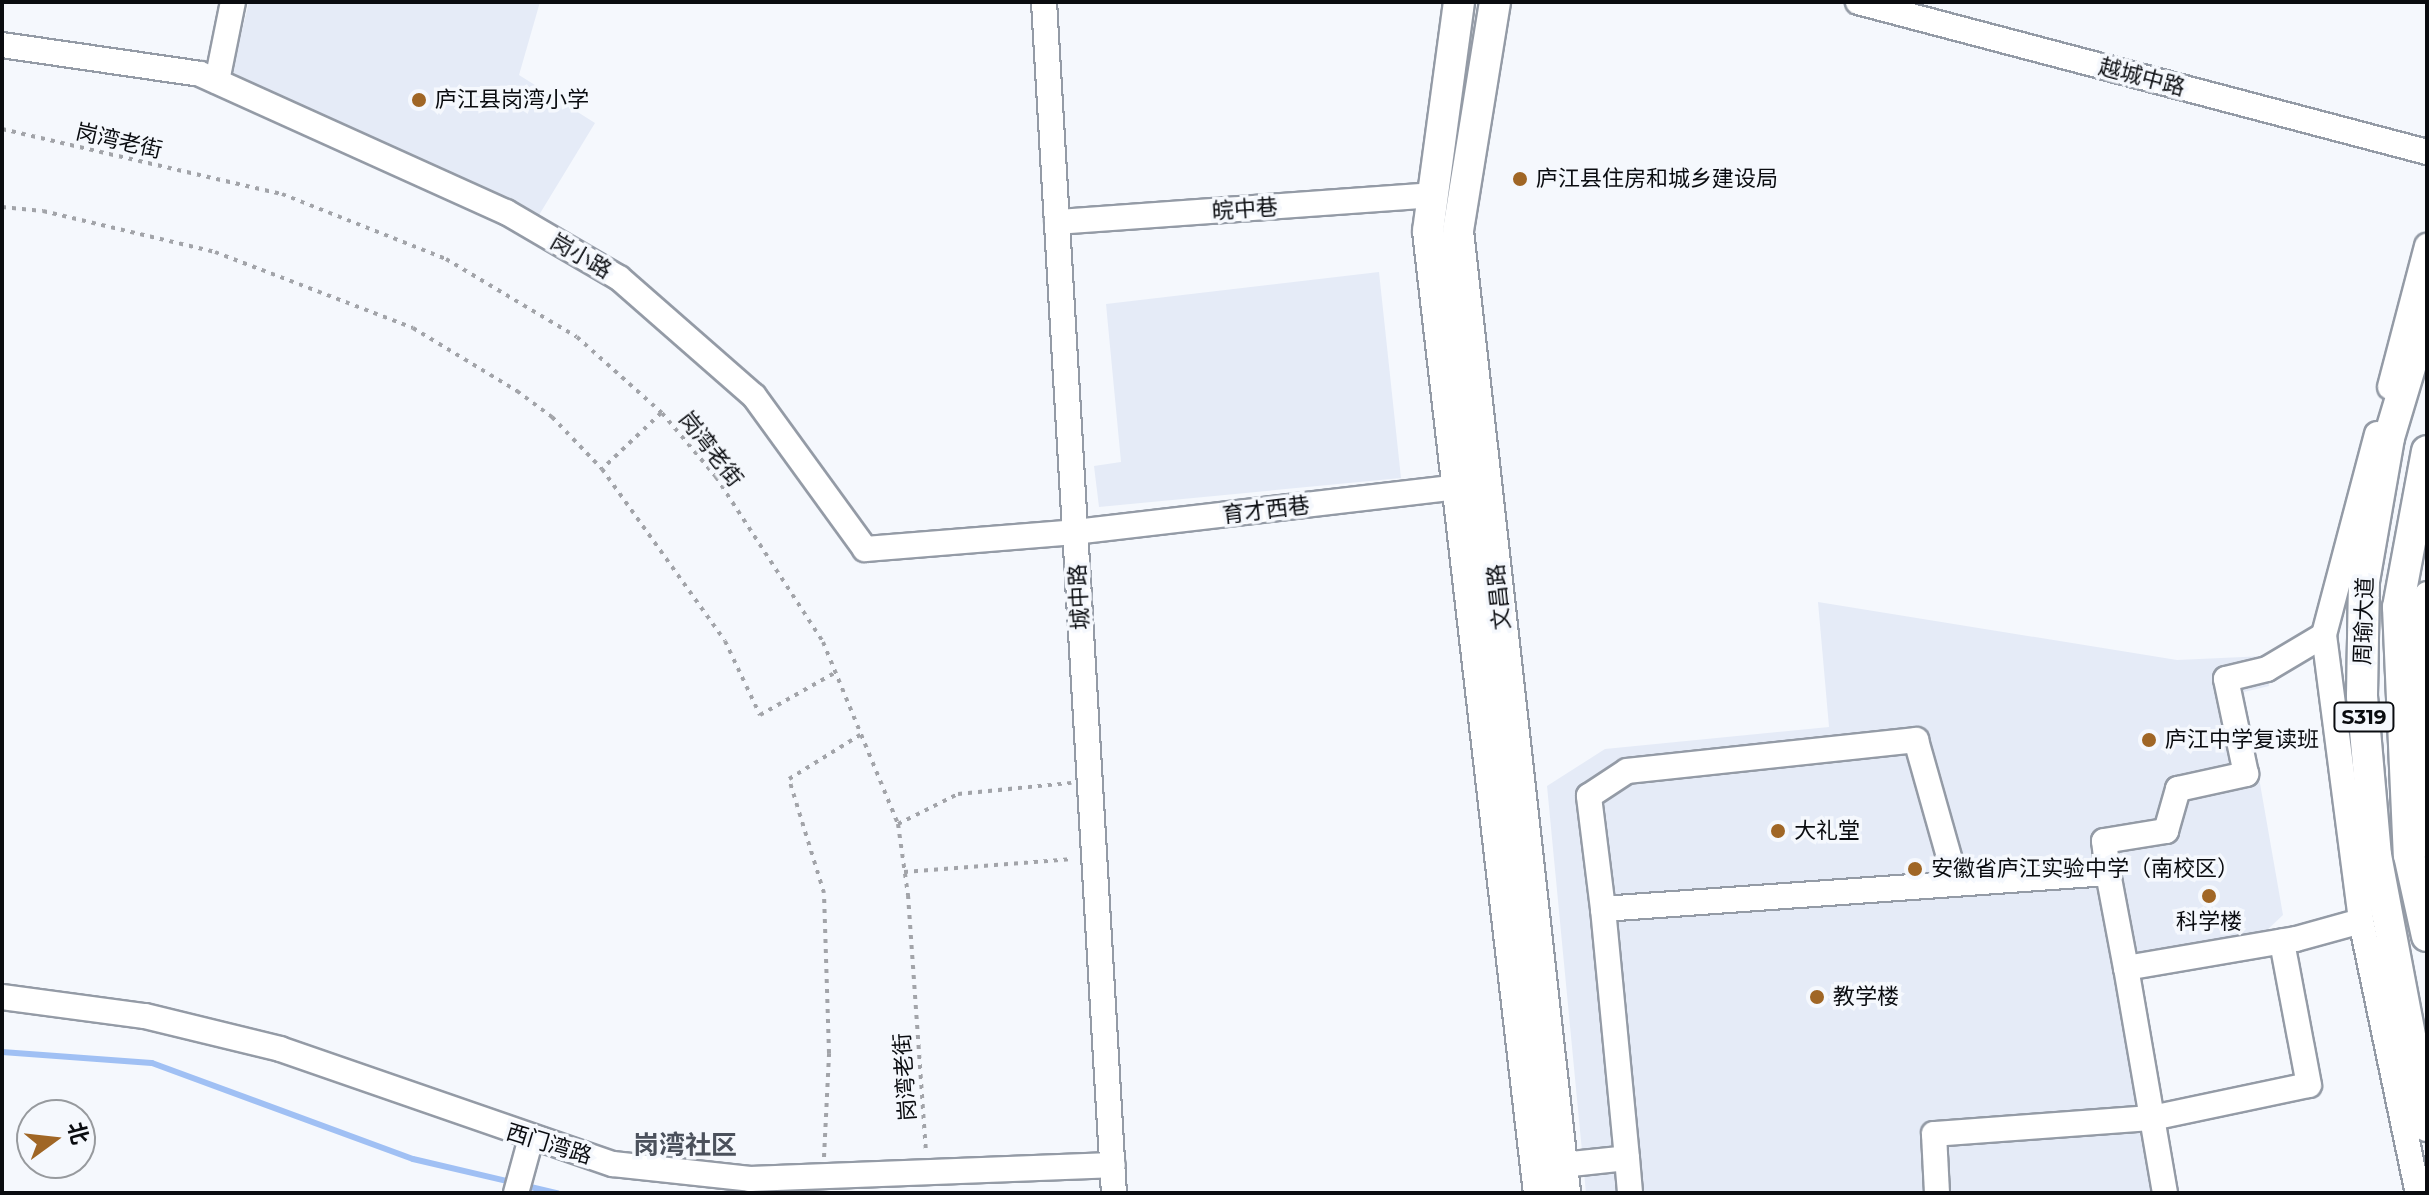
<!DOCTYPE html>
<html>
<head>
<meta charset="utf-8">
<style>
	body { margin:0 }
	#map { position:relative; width:2429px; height:1195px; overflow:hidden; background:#f5f8fd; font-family:Montserrat,"Noto Sans SC",sans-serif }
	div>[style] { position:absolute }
	.built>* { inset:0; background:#e5ebf7 }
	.stream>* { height:6px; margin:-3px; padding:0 3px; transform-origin:3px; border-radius:3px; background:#a0c0f4 }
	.path>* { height:4px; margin-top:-2px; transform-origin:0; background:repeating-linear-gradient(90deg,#a2a4a9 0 4px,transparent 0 10px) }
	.roads { filter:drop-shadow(2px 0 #949ba6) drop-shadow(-2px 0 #949ba6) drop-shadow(0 2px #949ba6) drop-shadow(0 -2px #949ba6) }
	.minor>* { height:24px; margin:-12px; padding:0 12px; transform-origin:12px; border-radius:12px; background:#fff }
	.major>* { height:30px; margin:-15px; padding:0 15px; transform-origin:15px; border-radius:15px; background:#fff }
	.dots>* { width:22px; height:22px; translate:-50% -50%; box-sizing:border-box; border:4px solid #f5f8fd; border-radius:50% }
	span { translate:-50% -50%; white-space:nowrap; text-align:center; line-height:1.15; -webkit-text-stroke:7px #f5f8fd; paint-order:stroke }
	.shield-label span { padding:2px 6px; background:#f5f8fd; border:2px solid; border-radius:6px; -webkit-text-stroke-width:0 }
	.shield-label { font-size:20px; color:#0a0c10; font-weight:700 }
	.street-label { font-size:22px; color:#0a0c10 }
	.poi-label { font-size:22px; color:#0a0c10 }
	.left { translate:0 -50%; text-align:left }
	.quarter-label { font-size:26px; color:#4b515c; font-weight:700 }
	.frame { position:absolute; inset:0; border:4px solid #0a0c10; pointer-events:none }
	.north { position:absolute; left:16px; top:1099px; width:80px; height:80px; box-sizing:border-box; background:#f5f8fd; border:2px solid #979a9e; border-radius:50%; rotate:75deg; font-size:22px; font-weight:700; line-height:32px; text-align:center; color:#0a0c10 }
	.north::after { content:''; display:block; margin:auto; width:28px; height:36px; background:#a06625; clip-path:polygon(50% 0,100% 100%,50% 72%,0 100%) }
</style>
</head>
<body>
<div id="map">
	<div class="built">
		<i style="clip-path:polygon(249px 2px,540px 2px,519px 75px,595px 123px,536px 220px,231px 76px)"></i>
		<i style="clip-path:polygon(1379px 272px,1401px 478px,1099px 507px,1094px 466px,1121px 462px,1106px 304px)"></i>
		<i style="clip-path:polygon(1818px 602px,2177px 660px,2265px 656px,2269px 686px,2244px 692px,2283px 915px,2265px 932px,2132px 960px,2162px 1127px,2180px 1193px,1586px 1193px,1547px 786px,1605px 749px,1829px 727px)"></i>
	</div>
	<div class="stream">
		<i style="left:2px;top:1052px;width:150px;rotate:4.2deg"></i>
		<i style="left:152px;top:1063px;width:278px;rotate:20.2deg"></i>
		<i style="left:413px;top:1159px;width:101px;rotate:13.2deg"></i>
		<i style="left:522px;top:1185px;width:37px;rotate:13deg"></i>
	</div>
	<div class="path">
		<i style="left:2px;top:129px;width:287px;rotate:13.1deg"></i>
		<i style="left:282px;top:194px;width:176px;rotate:21.6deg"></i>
		<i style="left:446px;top:259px;width:152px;rotate:30.8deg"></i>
		<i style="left:577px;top:337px;width:114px;rotate:41.8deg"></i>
		<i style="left:662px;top:413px;width:84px;rotate:49.8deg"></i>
		<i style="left:716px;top:477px;width:197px;rotate:57deg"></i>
		<i style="left:823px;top:642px;width:197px;rotate:67.6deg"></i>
		<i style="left:898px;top:824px;width:72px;rotate:82deg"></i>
		<i style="left:908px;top:895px;width:257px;rotate:86deg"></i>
		<i style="left:2px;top:207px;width:41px;rotate:5.6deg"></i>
		<i style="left:43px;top:211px;width:177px;rotate:13.4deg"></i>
		<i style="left:215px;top:252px;width:212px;rotate:21deg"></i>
		<i style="left:413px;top:328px;width:122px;rotate:31.2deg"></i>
		<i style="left:517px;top:391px;width:44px;rotate:36.6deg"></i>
		<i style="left:552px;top:417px;width:72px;rotate:46.1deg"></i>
		<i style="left:661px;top:413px;width:81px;rotate:136.5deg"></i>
		<i style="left:602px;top:469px;width:211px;rotate:54.4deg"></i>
		<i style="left:725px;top:641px;width:82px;rotate:64.7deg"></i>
		<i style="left:760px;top:715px;width:87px;rotate:-29.5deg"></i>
		<i style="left:898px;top:824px;width:67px;rotate:-26.6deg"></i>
		<i style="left:958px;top:794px;width:114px;rotate:-5.6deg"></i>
		<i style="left:904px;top:872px;width:169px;rotate:-4.4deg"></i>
		<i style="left:824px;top:1157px;width:104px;rotate:-87.2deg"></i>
		<i style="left:829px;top:1053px;width:160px;rotate:-91.8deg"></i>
		<i style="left:824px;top:893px;width:119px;rotate:-107.1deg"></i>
		<i style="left:789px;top:779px;width:84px;rotate:-31.8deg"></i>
	</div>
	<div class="roads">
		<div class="minor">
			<i style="left:1044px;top:2px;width:1193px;rotate:86.64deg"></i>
			<i style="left:1858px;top:2px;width:588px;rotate:14.77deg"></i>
			<i style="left:2px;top:45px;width:200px;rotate:8.3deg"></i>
			<i style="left:200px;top:74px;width:336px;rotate:24.3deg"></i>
			<i style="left:506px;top:212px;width:131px;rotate:30.3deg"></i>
			<i style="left:619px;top:278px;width:179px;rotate:41.2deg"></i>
			<i style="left:754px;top:396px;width:189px;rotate:54deg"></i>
			<i style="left:865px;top:549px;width:211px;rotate:-4.6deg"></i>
			<i style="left:1075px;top:532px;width:386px;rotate:-6.7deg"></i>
			<i style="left:217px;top:81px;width:81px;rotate:-78.6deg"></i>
			<i style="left:1057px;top:222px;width:377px;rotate:-4.1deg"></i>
			<i style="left:2390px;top:387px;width:146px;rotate:-75.3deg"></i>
			<i style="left:2377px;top:434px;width:208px;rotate:104.8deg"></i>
			<i style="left:2324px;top:635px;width:288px;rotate:82.6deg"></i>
			<i style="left:2361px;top:921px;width:278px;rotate:78.2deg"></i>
			<i style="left:2427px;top:594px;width:30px;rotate:104deg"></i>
			<i style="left:2420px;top:623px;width:222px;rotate:88.2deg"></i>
			<i style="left:2108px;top:873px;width:32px;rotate:-97deg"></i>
			<i style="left:2104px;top:841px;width:63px;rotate:-9.2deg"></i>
			<i style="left:2166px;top:831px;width:44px;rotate:-74.1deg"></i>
			<i style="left:2178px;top:789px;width:70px;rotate:-12.4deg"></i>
			<i style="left:2246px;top:774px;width:97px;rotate:-101.9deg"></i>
			<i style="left:2226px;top:679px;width:42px;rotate:-13.7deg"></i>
			<i style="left:2267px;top:669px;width:66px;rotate:-30.8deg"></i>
			<i style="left:1603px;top:909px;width:114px;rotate:-97.1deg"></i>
			<i style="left:1589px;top:796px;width:45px;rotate:-33.3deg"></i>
			<i style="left:1627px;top:771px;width:291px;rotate:-6.1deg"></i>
			<i style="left:1916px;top:740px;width:147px;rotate:74.2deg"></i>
			<i style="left:2px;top:997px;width:144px;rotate:7.6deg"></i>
			<i style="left:145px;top:1016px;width:139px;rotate:13.7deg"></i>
			<i style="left:280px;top:1049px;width:352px;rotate:19.1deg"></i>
			<i style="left:613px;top:1164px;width:138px;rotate:6.2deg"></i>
			<i style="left:750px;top:1179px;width:363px;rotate:-2.2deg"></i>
			<i style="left:1627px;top:1158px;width:250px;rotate:-95.5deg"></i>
			<i style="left:1603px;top:909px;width:506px;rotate:-4.08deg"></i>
			<i style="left:2108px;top:873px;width:97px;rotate:79.3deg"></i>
			<i style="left:2126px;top:968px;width:172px;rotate:-9.7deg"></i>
			<i style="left:2296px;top:939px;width:67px;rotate:-15.5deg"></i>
			<i style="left:1562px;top:1165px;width:65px;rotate:-6.1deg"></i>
			<i style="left:1627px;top:1158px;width:35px;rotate:85deg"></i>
			<i style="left:516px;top:1193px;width:57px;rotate:-74.7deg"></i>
			<i style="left:1937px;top:1193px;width:59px;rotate:-92.9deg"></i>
			<i style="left:1934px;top:1134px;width:219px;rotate:-4.2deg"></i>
			<i style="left:2152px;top:1118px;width:152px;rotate:-99.8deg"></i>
			<i style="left:2165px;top:1193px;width:76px;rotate:-99.8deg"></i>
			<i style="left:2152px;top:1118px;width:160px;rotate:-11.9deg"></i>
			<i style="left:2309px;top:1085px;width:146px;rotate:-100.7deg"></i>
		</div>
		<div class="major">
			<i style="left:1459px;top:2px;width:231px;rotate:97.7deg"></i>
			<i style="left:1428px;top:231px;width:968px;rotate:83.42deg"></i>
			<i style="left:1495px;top:2px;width:232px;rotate:99.2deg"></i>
			<i style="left:1458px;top:231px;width:968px;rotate:83.65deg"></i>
			<i style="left:2427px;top:311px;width:133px;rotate:106.7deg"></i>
			<i style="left:2389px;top:438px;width:145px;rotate:99.9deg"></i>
			<i style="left:2364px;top:581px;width:115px;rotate:91deg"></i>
			<i style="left:2362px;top:696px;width:160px;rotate:85deg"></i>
			<i style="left:2376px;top:855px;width:276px;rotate:79.3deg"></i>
			<i style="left:2427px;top:451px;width:159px;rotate:100.5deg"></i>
			<i style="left:2398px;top:607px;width:248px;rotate:87.5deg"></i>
			<i style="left:2409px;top:855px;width:83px;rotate:77.5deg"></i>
		</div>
	</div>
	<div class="dots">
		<i style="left:419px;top:100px;background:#a06625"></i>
		<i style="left:1520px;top:179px;background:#a06625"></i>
		<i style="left:2149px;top:740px;background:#a06625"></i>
		<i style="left:1778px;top:831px;background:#a06625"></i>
		<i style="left:1915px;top:869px;background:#a06625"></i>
		<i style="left:2209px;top:896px;background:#a06625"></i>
		<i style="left:1817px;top:997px;background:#a06625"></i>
	</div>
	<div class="shield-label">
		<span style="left:2364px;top:717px">S319</span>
	</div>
	<div class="street-label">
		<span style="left:2142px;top:77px;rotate:15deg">越城中路</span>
		<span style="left:119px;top:141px;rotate:13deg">岗湾老街</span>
		<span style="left:1245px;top:209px;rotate:-4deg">皖中巷</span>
		<span style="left:581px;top:256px;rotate:30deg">岗小路</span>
		<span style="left:711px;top:449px;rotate:52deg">岗湾老街</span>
		<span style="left:1266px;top:510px;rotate:-7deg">育才西巷</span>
		<span style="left:1079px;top:597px;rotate:-93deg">城中路</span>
		<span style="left:1499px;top:597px;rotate:-96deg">文昌路</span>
		<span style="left:2364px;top:621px;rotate:-88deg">周瑜大道</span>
		<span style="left:905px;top:1077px;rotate:-94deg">岗湾老街</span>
		<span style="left:549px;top:1144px;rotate:17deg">西门湾路</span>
	</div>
	<div class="poi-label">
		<span class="left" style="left:435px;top:100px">庐江县岗湾小学</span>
		<span class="left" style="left:1536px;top:179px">庐江县住房和城乡建设局</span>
		<span class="left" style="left:2165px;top:740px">庐江中学复读班</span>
		<span class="left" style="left:1794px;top:831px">大礼堂</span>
		<span class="left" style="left:1931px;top:869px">安徽省庐江实验中学（南校区）</span>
		<span style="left:2209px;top:922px">科学楼</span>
		<span class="left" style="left:1833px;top:997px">教学楼</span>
	</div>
	<div class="quarter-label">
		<span style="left:685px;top:1146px">岗湾社区</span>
	</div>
	<div class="frame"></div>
	<div class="north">北</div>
</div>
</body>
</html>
